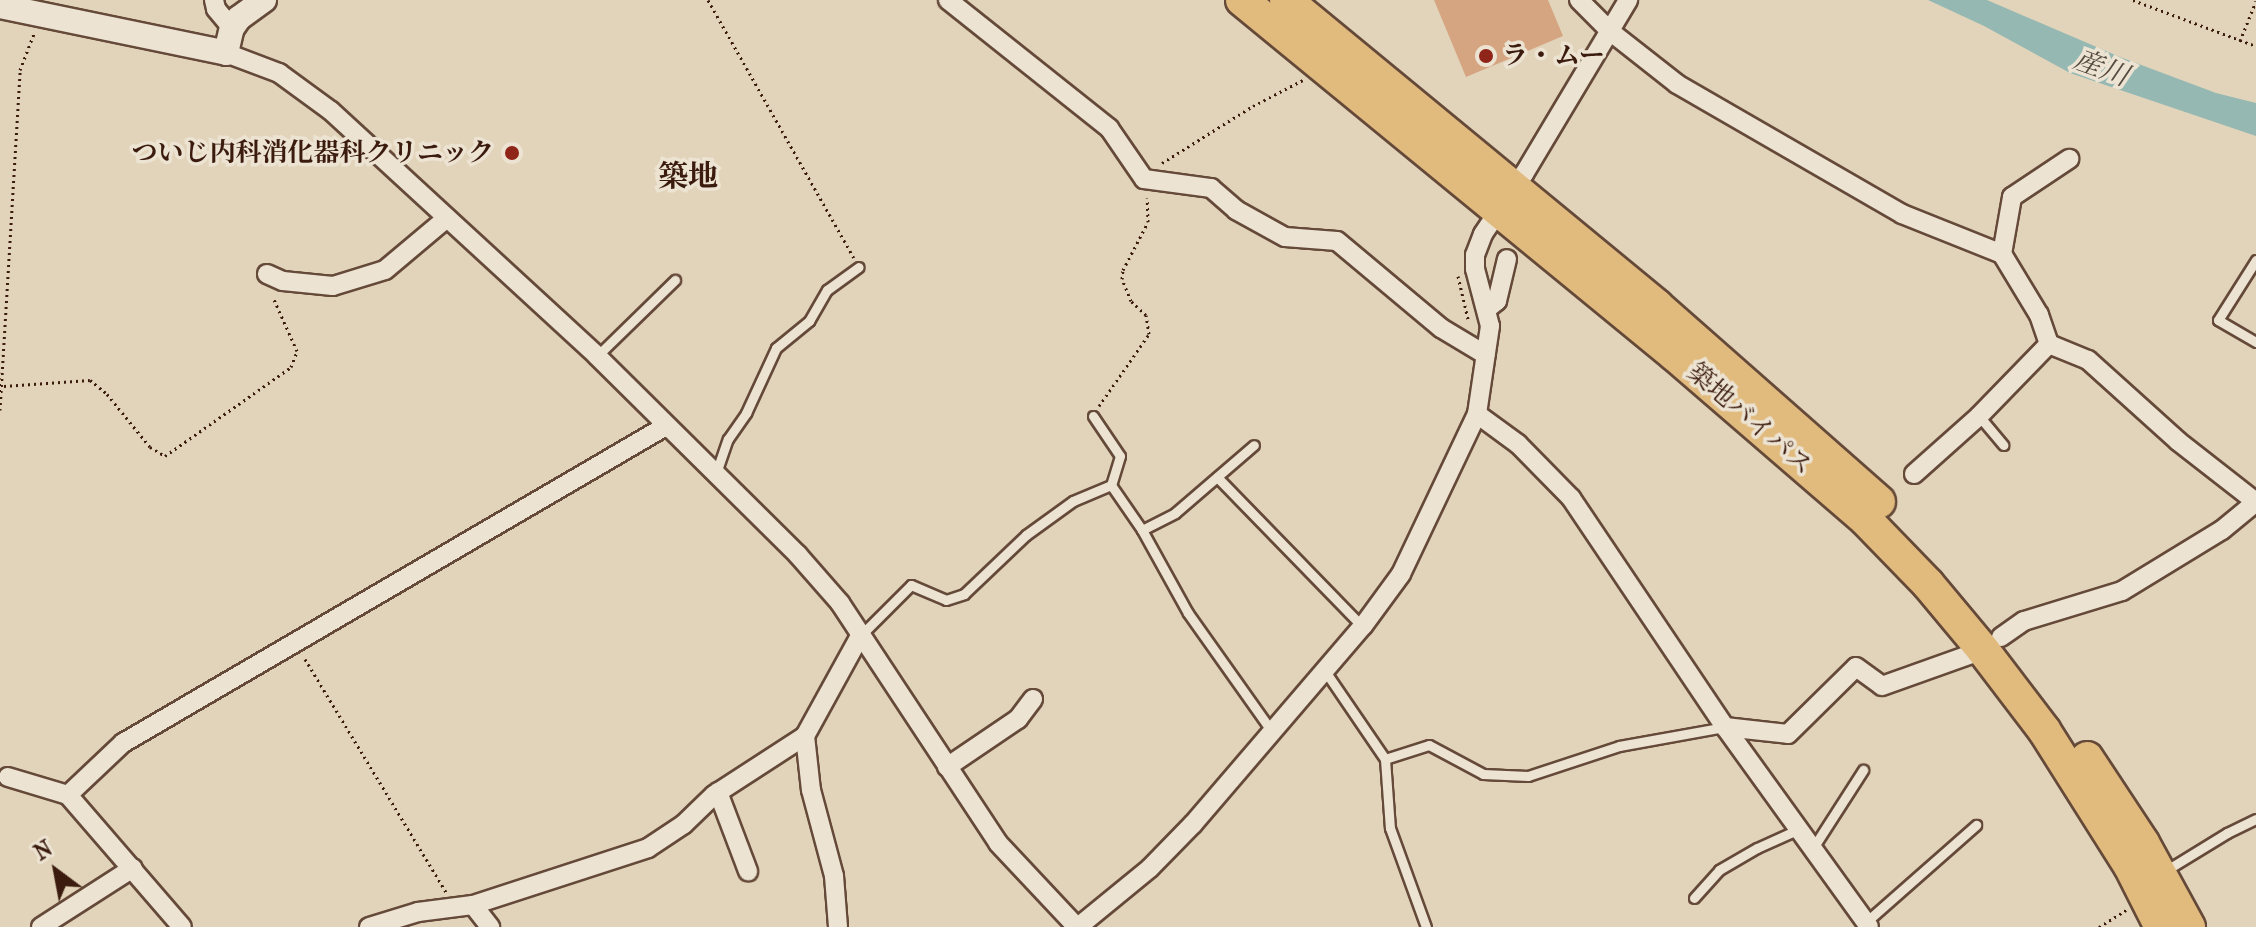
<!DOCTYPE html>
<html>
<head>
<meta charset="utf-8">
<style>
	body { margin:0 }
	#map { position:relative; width:2256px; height:927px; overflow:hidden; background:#e2d4ba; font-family:"IM FELL French Canon","Noto Serif JP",serif }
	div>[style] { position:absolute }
	.water>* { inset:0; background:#95b8b3 }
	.building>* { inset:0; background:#d5a481 }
	.path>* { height:3px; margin-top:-1.5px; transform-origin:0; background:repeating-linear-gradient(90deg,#3b1b0e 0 2px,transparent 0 6px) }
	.roads { filter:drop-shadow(2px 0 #654939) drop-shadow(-2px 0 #654939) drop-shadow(0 2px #654939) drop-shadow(0 -2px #654939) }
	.service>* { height:9px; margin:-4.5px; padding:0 4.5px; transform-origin:4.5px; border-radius:4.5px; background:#ece3d2 }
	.minor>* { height:18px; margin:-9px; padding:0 9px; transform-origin:9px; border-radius:9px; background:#ece3d2 }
	.tertiary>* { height:24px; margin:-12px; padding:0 12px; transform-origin:12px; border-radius:12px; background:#ece3d2 }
	.trunk>* { height:32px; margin:-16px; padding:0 16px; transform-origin:16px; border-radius:16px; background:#e1ba7d }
	.dots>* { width:22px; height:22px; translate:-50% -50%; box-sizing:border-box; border:4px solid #ece3d2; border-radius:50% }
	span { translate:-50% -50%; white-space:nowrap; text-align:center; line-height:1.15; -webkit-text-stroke:7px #ece3d2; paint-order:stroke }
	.poi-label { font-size:26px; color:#3b1b0e; font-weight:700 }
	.left { translate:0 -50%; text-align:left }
	.right { translate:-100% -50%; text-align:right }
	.street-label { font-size:26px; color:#3b1b0e }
	.water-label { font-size:28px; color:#564a40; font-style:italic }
	.quarter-label { font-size:30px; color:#3b1b0e; font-weight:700 }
	.north { position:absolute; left:16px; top:831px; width:80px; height:80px; -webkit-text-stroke:6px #ece3d2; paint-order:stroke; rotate:328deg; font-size:22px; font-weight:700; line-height:32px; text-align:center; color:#3b1b0e }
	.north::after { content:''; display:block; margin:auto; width:28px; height:36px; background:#3b1b0e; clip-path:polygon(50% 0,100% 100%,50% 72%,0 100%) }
</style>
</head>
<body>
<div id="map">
	<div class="water">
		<i style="clip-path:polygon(1928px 0,1987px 0,2120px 57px,2216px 93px,2256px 103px,2256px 136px,2070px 73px,1984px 26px)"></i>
	</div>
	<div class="building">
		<i style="clip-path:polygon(1434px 0,1548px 0,1563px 36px,1466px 77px)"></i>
	</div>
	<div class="path">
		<i style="left:708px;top:0;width:296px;rotate:60.5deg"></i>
		<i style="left:2133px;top:0;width:131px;rotate:20.5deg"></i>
		<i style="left:2240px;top:41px;width:43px;rotate:-68.2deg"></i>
		<i style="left:1162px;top:163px;width:107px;rotate:-32.1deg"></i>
		<i style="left:1253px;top:106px;width:56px;rotate:-27.5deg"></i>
		<i style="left:1458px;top:276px;width:44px;rotate:76.9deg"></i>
		<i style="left:4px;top:386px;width:86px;rotate:-4deg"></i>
		<i style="left:90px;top:380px;width:22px;rotate:39deg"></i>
		<i style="left:107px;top:394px;width:68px;rotate:50.9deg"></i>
		<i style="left:150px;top:447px;width:17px;rotate:31deg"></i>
		<i style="left:165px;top:456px;width:154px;rotate:-35.2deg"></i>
		<i style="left:291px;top:367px;width:17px;rotate:-69deg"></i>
		<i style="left:297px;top:351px;width:59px;rotate:-114deg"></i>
		<i style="left:1099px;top:406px;width:88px;rotate:-55.2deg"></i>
		<i style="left:1149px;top:334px;width:19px;rotate:-99deg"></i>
		<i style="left:1146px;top:315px;width:21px;rotate:-137deg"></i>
		<i style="left:1131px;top:301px;width:24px;rotate:-112deg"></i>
		<i style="left:1122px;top:279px;width:9px;rotate:-84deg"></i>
		<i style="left:1123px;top:270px;width:54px;rotate:-62.5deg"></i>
		<i style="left:1148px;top:222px;width:24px;rotate:-92deg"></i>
		<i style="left:0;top:410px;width:341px;rotate:-86.6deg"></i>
		<i style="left:20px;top:70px;width:39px;rotate:-69deg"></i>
		<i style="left:305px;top:659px;width:272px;rotate:58.8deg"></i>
		<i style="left:2099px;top:927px;width:32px;rotate:-32deg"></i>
	</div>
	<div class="roads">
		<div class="service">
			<i style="left:2256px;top:260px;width:71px;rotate:122.3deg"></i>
			<i style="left:2218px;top:320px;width:44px;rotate:30.1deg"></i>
			<i style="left:597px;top:356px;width:109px;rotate:-44.3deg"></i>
			<i style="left:1093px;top:416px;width:48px;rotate:56deg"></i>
			<i style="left:1120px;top:456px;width:30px;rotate:107deg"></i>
			<i style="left:1111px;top:485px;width:55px;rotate:55.4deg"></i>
			<i style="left:1142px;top:530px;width:95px;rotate:61deg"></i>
			<i style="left:1188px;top:613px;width:147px;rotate:54.7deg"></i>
			<i style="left:1979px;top:416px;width:38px;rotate:50deg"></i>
			<i style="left:716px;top:473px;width:36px;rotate:-71deg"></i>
			<i style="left:728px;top:439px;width:32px;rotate:-55deg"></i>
			<i style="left:746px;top:413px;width:72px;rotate:-65.2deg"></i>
			<i style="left:776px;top:348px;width:43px;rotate:-39.3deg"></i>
			<i style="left:809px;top:321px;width:36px;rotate:-60deg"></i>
			<i style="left:827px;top:290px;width:39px;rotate:-36deg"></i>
			<i style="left:1217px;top:477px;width:208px;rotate:45.8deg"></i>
			<i style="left:1142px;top:530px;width:37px;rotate:-27deg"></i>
			<i style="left:1175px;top:513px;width:104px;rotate:-40.7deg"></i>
			<i style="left:860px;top:636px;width:72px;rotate:-45deg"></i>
			<i style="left:911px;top:585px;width:38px;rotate:23deg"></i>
			<i style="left:946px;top:600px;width:19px;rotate:-18deg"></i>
			<i style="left:964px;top:594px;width:86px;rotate:-43.6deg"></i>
			<i style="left:1026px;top:535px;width:58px;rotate:-35.9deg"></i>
			<i style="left:1073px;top:501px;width:41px;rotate:-22.8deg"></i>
			<i style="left:1325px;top:671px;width:107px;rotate:55.7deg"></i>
			<i style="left:1385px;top:759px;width:69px;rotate:85.9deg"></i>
			<i style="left:1390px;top:828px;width:105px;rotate:70deg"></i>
			<i style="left:1385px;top:759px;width:46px;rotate:-17.7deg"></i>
			<i style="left:1429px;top:745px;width:61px;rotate:28.2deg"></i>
			<i style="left:1483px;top:774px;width:45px;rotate:2.5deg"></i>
			<i style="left:1528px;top:776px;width:96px;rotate:-18.2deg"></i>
			<i style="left:1619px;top:746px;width:108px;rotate:-10.2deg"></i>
			<i style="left:1813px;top:848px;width:93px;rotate:-57.3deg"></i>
			<i style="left:2165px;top:871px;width:73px;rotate:-31.5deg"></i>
			<i style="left:2227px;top:833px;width:32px;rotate:-26deg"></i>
			<i style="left:1694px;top:898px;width:38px;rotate:-48deg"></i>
			<i style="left:1719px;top:870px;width:44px;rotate:-30.1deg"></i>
			<i style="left:1757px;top:848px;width:46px;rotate:-24.3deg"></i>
			<i style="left:1866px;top:922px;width:147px;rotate:-41.4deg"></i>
		</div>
		<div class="minor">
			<i style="left:214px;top:0;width:9px;rotate:77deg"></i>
			<i style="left:216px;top:9px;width:25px;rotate:50deg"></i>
			<i style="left:948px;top:0;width:206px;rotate:38.5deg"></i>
			<i style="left:1109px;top:128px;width:62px;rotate:55.5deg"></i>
			<i style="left:1144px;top:179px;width:68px;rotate:7.7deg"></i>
			<i style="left:1211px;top:188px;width:33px;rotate:41deg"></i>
			<i style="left:1236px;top:210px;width:56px;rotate:28.9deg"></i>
			<i style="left:1285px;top:237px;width:52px;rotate:4.4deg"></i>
			<i style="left:1337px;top:241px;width:136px;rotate:39.9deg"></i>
			<i style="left:1441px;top:328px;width:52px;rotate:31deg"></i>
			<i style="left:1579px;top:0;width:45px;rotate:45deg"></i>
			<i style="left:1611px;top:32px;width:84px;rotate:38.2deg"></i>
			<i style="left:1677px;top:84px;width:260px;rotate:30deg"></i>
			<i style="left:1902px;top:214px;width:108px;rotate:21.8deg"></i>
			<i style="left:226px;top:53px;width:57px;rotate:20.7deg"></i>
			<i style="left:279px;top:73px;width:64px;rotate:36.2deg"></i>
			<i style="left:331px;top:111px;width:362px;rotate:42.6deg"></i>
			<i style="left:597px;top:356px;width:283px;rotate:44.7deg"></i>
			<i style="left:798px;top:555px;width:64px;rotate:48.8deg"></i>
			<i style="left:840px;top:603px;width:287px;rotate:56.6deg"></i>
			<i style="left:998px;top:843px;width:115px;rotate:46.8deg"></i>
			<i style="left:267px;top:274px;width:17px;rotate:24deg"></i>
			<i style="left:283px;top:281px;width:50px;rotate:5.7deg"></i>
			<i style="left:333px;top:286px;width:54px;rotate:-17.1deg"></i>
			<i style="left:385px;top:270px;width:81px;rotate:-40deg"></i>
			<i style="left:1487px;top:309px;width:13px;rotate:-39deg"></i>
			<i style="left:1497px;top:301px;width:43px;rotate:-76.6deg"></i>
			<i style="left:1477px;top:414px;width:51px;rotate:36.2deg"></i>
			<i style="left:1518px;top:444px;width:76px;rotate:45.5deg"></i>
			<i style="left:1571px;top:498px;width:276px;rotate:56.1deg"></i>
			<i style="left:1725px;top:727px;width:246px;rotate:54.2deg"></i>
			<i style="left:1914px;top:474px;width:87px;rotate:-41.7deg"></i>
			<i style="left:1979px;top:416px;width:100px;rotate:-45.8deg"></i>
			<i style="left:2001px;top:637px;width:28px;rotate:-35deg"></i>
			<i style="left:2024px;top:621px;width:102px;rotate:-17deg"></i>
			<i style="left:2122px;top:591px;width:117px;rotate:-31.4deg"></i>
			<i style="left:2222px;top:530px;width:44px;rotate:-39.5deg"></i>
			<i style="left:2256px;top:502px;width:99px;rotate:-142deg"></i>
			<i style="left:2178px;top:441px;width:121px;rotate:-138deg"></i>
			<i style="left:2088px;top:360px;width:42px;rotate:-157.7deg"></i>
			<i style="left:2049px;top:344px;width:31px;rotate:-109deg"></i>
			<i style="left:2039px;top:315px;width:71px;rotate:-121.2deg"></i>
			<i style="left:2002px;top:254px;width:58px;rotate:-80deg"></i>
			<i style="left:2012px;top:197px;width:69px;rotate:-33.7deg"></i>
			<i style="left:1725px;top:727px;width:63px;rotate:6.3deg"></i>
			<i style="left:1788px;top:734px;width:95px;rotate:-44.6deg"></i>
			<i style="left:1856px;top:667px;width:32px;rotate:36deg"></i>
			<i style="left:1882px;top:686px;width:107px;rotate:-19.6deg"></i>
			<i style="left:805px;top:736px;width:54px;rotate:83.7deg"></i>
			<i style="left:811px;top:790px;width:89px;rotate:75deg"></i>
			<i style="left:834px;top:876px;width:51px;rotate:85.5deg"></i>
			<i style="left:947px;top:767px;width:86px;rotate:-34.1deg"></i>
			<i style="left:1018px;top:719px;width:25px;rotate:-53deg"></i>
			<i style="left:8px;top:777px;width:63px;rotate:16.7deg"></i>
			<i style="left:68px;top:795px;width:174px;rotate:49.2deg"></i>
			<i style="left:718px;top:792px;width:85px;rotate:69.2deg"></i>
			<i style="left:68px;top:795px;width:76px;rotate:-43.4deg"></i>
			<i style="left:123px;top:743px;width:629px;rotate:-30.28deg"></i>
			<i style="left:473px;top:905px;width:28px;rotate:52deg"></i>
			<i style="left:41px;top:927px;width:109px;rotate:-32.7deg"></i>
			<i style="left:369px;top:927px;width:51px;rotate:-17deg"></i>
			<i style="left:418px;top:912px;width:55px;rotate:-7.3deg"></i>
			<i style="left:473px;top:905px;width:184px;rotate:-18deg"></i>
			<i style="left:648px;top:848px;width:43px;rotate:-33.7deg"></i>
			<i style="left:684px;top:824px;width:42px;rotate:-44deg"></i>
			<i style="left:714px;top:795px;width:108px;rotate:-33deg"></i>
			<i style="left:805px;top:736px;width:114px;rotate:-61.2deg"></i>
			<i style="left:1078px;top:927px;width:93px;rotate:-39.3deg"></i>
			<i style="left:1150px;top:868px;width:62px;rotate:-45.7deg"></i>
			<i style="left:1193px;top:824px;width:261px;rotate:-49.4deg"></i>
			<i style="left:1363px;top:626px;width:64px;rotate:-53.8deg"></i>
			<i style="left:1401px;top:574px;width:177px;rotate:-64.6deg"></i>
			<i style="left:1477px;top:414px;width:89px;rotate:-81.6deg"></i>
			<i style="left:1490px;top:326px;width:59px;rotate:-104.7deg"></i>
			<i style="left:1475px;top:269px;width:14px;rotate:-90deg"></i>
			<i style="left:1475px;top:255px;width:22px;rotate:-69deg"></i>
			<i style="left:1483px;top:234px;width:73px;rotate:-55.7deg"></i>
			<i style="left:1524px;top:174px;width:203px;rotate:-59.1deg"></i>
		</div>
		<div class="tertiary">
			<i style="left:0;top:6px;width:231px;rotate:11.7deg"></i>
			<i style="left:226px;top:53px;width:26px;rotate:-77deg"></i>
			<i style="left:232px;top:28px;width:12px;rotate:-55deg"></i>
			<i style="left:239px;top:18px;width:31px;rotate:-36deg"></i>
		</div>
		<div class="trunk">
			<i style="left:1242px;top:0;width:560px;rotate:39.35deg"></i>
			<i style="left:1675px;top:355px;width:252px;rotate:40.8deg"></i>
			<i style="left:1866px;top:520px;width:89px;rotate:45.9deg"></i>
			<i style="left:1928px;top:584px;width:86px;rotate:50.2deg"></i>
			<i style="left:1983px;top:650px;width:101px;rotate:52.7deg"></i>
			<i style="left:2044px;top:730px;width:161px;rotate:57.7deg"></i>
			<i style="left:2130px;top:866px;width:68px;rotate:63.1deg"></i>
			<i style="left:1286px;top:0;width:481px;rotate:39.5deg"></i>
			<i style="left:1657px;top:306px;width:296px;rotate:41.4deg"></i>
			<i style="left:2087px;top:758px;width:102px;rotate:56.6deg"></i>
			<i style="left:2143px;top:843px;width:96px;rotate:61.3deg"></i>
		</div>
	</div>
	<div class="dots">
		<i style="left:1486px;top:56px;background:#8f2418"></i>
		<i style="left:512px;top:153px;background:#8f2418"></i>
	</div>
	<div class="poi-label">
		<span class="left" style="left:1502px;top:56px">ラ・ムー</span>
		<span class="right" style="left:494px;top:153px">ついじ内科消化器科クリニック</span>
	</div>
	<div class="street-label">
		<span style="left:1750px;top:419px;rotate:41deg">築地バイパス</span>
	</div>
	<div class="water-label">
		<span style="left:2101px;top:68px;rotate:20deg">産川</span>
	</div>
	<div class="quarter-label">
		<span style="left:688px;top:177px">築地</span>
	</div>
	<div class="north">N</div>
</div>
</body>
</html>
